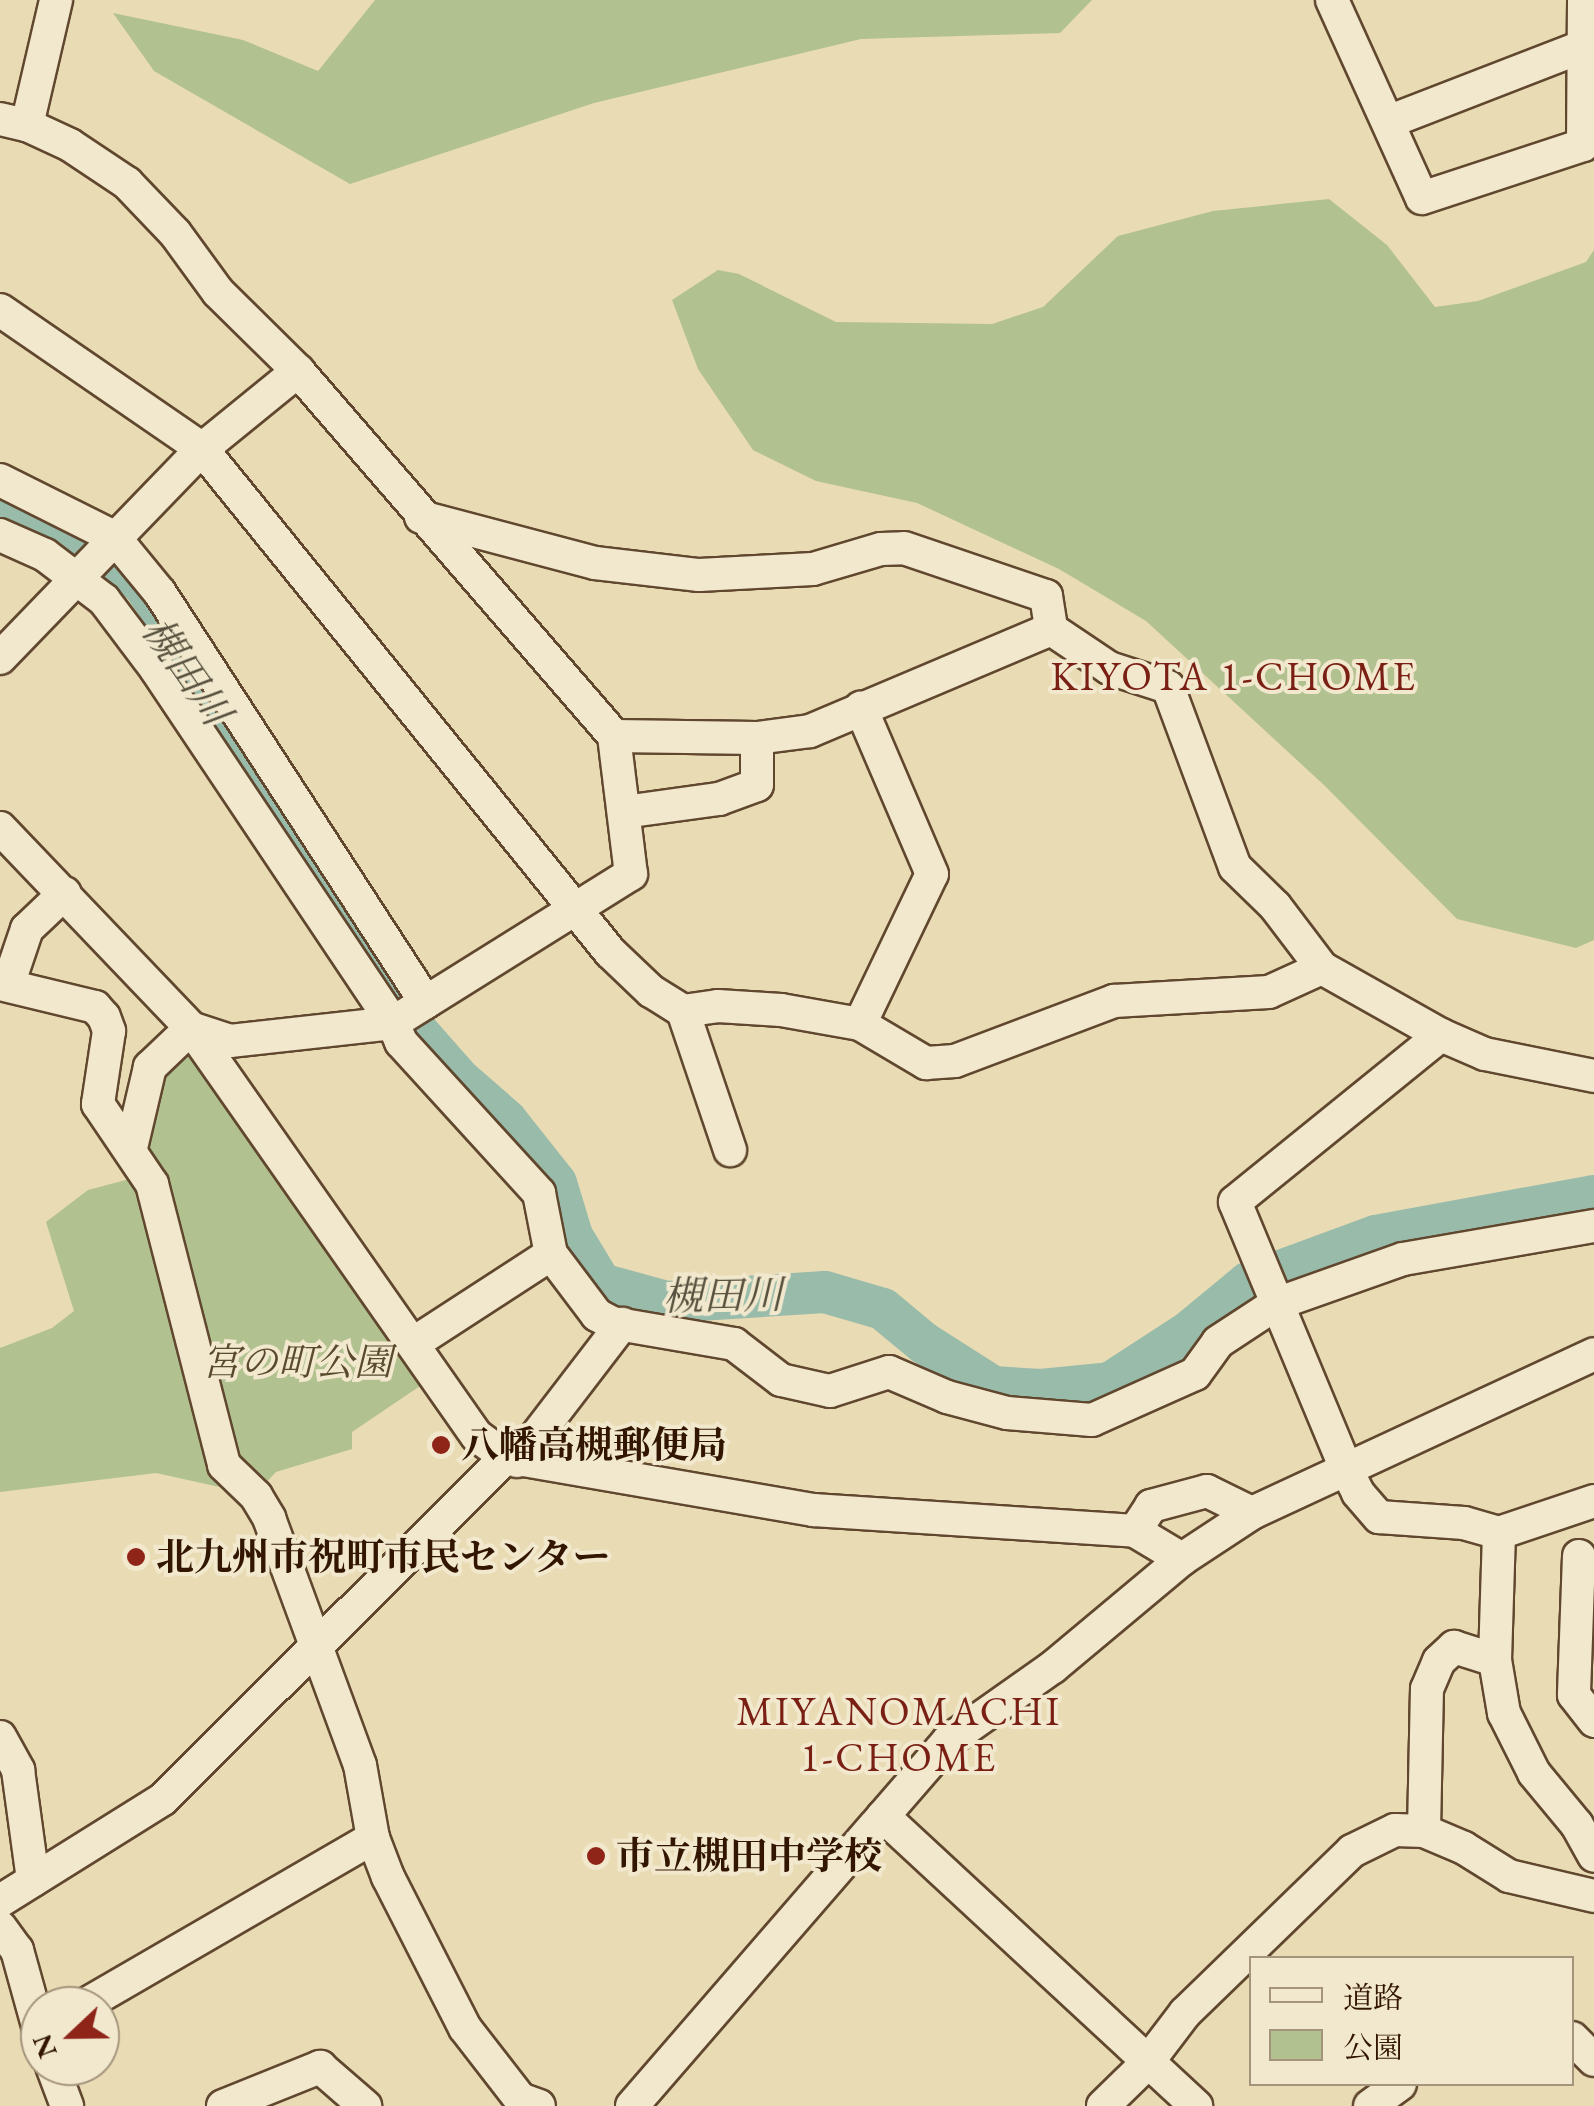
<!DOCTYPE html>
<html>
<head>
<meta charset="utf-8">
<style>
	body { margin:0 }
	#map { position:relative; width:1594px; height:2106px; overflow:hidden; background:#e9dbb4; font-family:"EB Garamond","Noto Serif JP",serif }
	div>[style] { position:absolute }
	.green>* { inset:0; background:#b2c190 }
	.water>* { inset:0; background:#98bbaa }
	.river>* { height:42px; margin:-21px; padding:0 21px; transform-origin:21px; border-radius:21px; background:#98bbaa }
	.roads { filter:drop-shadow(2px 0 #60472e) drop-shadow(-2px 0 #60472e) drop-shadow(0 2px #60472e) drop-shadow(0 -2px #60472e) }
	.minor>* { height:32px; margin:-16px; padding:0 16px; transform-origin:16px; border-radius:16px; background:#f1e8ce }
	.dots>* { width:28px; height:28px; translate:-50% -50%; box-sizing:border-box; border:5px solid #f1e8ce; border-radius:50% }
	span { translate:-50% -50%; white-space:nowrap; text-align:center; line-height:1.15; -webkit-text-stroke:8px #f1e8ce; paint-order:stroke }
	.park-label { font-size:38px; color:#59492d; font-style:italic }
	.poi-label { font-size:38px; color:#331602; font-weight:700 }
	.left { translate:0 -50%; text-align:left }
	.water-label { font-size:40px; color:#56503d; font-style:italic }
	.neighbourhood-label { font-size:40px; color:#7a1f14; letter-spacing:2.5px }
	.legend { position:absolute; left:1249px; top:1956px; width:325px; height:130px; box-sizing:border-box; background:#f1e8ce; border:2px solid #a5947c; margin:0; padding:12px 18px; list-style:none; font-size:30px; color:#331602 }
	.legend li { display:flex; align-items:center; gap:20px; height:50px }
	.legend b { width:50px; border:2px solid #a5947c }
	.north { position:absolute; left:20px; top:1986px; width:100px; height:100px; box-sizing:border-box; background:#f1e8ce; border:2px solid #a5947c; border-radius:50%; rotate:248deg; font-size:28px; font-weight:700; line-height:40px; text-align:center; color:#331602 }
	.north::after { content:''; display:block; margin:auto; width:35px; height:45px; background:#8f2418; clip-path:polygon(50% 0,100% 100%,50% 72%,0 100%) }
</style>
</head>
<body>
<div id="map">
	<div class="green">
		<i style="clip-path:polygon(375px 0,1092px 0,1060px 33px,861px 39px,594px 103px,350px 184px,154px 71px,113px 13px,243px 40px,318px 71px)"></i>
		<i style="clip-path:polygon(1329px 199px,1387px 245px,1435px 307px,1478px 301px,1586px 262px,1594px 250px,1594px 940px,1576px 948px,1457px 919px,1324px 785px,1146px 621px,1059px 569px,917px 503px,816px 481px,753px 450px,698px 369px,672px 300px,718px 270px,739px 274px,836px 322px,992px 324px,1043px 307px,1118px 236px,1213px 211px)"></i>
		<i style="clip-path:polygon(189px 1043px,420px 1386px,352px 1432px,352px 1449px,276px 1472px,260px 1489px,244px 1473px,224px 1488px,156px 1473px,0 1492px,0 1348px,52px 1328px,74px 1311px,46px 1222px,88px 1190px,156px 1172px,143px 1146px,162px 1067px)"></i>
	</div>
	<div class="water">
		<i style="clip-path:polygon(0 494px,61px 524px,113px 563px,151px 604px,408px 993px,404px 1001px,364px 953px,128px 599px,80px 561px,0 520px)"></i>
	</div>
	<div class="river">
		<i style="left:392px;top:979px;width:56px;rotate:64.8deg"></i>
		<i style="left:416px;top:1030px;width:65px;rotate:48.7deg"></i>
		<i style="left:459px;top:1079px;width:62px;rotate:41.1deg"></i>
		<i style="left:506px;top:1120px;width:80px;rotate:51.6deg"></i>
		<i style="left:556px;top:1183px;width:55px;rotate:73.2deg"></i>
		<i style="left:572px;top:1236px;width:56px;rotate:58.9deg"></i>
		<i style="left:601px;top:1284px;width:68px;rotate:15.3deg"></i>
		<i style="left:667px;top:1302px;width:158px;rotate:-3.6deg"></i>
		<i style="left:825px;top:1292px;width:60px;rotate:16.3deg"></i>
		<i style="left:883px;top:1309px;width:53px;rotate:39.7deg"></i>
		<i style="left:924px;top:1343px;width:82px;rotate:32.5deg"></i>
		<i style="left:993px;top:1387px;width:48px;rotate:3.6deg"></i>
		<i style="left:1041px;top:1390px;width:69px;rotate:-5.8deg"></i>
		<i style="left:1110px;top:1383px;width:95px;rotate:-33deg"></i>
		<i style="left:1190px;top:1331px;width:75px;rotate:-39.6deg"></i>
		<i style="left:1248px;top:1283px;width:136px;rotate:-20.2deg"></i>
		<i style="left:1376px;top:1236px;width:222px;rotate:-10.4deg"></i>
	</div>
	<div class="roads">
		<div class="minor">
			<i style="left:1332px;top:0;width:217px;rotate:65.6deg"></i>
			<i style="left:1422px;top:198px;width:169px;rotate:-18.2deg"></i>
			<i style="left:1583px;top:145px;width:145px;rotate:-89.6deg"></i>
			<i style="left:0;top:119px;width:28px;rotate:13deg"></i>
			<i style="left:27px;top:125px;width:47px;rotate:24.9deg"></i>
			<i style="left:70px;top:145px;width:69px;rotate:33.7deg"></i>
			<i style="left:127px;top:183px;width:69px;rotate:46.2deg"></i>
			<i style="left:175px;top:233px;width:73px;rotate:53.9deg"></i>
			<i style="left:218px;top:292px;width:112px;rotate:44.6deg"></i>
			<i style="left:298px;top:371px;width:483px;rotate:49.1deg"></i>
			<i style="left:614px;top:736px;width:139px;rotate:83deg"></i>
			<i style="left:631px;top:874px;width:281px;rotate:148deg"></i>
			<i style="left:393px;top:1023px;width:164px;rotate:173.7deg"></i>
			<i style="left:230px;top:1041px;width:41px;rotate:-161.6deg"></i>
			<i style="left:191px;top:1028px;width:57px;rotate:136.4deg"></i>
			<i style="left:150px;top:1067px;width:83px;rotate:103.2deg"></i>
			<i style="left:1388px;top:122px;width:210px;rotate:-21.2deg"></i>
			<i style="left:27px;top:125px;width:128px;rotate:-76.9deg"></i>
			<i style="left:0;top:310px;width:245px;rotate:34.5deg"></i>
			<i style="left:202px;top:449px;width:648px;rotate:50.95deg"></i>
			<i style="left:610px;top:952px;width:57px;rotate:43.6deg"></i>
			<i style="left:651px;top:991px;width:38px;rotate:32deg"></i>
			<i style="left:683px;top:1011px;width:35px;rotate:-8deg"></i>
			<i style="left:718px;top:1006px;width:63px;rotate:3.6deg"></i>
			<i style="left:781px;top:1010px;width:80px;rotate:10deg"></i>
			<i style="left:860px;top:1024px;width:77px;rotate:30.6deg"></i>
			<i style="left:926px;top:1063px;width:29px;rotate:-4deg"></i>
			<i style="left:955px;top:1061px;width:170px;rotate:-20.7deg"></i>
			<i style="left:1114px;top:1001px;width:155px;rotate:-3.3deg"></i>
			<i style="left:1269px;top:992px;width:58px;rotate:-24.4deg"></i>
			<i style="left:0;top:480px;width:127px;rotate:26.6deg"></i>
			<i style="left:114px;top:537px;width:72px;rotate:50.6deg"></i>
			<i style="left:160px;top:593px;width:488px;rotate:57deg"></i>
			<i style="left:421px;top:517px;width:180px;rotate:14.8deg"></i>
			<i style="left:595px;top:563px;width:105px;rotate:6.6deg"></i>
			<i style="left:699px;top:575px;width:114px;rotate:-3deg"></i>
			<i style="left:813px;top:569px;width:71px;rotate:-16.4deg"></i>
			<i style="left:881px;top:549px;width:23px;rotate:-2deg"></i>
			<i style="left:904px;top:548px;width:150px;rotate:18.7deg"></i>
			<i style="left:1046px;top:596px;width:33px;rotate:81deg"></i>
			<i style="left:1051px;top:629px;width:70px;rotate:33.9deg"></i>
			<i style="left:1109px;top:668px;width:62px;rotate:17.9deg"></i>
			<i style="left:1168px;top:687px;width:192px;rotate:69.6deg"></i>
			<i style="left:1235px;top:867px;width:56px;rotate:44.3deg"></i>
			<i style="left:1275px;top:906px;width:78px;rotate:52.8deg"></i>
			<i style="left:1322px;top:968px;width:137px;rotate:29.4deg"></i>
			<i style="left:1441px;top:1035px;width:48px;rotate:23.4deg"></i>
			<i style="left:1485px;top:1054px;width:111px;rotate:11.4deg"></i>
			<i style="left:0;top:535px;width:49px;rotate:24deg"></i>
			<i style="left:45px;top:555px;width:74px;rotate:37.3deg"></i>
			<i style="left:104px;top:600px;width:86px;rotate:53deg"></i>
			<i style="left:156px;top:669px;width:426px;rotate:56.2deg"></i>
			<i style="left:393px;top:1023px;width:21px;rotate:67deg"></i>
			<i style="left:401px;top:1042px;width:205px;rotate:47.6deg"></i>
			<i style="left:539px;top:1193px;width:62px;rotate:78.9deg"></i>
			<i style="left:551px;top:1254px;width:76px;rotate:53deg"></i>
			<i style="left:597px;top:1315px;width:17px;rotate:28deg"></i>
			<i style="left:612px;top:1323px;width:124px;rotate:9.8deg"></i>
			<i style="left:734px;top:1344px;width:59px;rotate:37.5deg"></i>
			<i style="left:781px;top:1380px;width:50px;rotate:12.7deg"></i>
			<i style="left:830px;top:1391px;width:62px;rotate:-17.9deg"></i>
			<i style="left:889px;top:1372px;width:63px;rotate:23.3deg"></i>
			<i style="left:947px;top:1397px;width:62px;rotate:14.9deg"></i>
			<i style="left:1007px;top:1413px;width:85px;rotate:4.7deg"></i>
			<i style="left:1092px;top:1420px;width:113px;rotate:-24.1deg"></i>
			<i style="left:1195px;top:1374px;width:39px;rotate:-54deg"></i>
			<i style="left:1218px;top:1342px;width:69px;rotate:-33.2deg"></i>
			<i style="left:1276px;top:1304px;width:135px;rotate:-19.5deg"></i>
			<i style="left:1403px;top:1259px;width:194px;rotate:-9.8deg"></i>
			<i style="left:0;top:658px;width:291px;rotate:-46deg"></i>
			<i style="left:202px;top:449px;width:124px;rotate:-39.1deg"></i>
			<i style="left:614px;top:736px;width:143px;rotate:0.8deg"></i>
			<i style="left:757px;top:738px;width:53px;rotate:-7.5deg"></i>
			<i style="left:810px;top:731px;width:262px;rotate:-22.9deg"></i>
			<i style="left:624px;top:812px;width:96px;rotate:-7.8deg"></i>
			<i style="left:719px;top:799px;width:40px;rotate:-20.2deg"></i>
			<i style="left:757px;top:785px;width:47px;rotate:-90deg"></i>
			<i style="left:0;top:828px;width:277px;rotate:46.3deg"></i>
			<i style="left:191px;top:1028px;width:498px;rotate:55deg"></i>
			<i style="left:477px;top:1436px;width:36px;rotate:36deg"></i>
			<i style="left:506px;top:1457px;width:312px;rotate:9.8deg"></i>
			<i style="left:813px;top:1510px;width:323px;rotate:3.7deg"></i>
			<i style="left:1135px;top:1531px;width:55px;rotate:30.8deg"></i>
			<i style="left:0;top:984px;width:98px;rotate:13.6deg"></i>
			<i style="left:95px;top:1007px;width:13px;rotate:48deg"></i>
			<i style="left:104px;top:1017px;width:15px;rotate:70deg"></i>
			<i style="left:109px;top:1031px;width:74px;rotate:98.6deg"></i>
			<i style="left:98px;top:1104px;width:97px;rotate:56deg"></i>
			<i style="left:152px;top:1184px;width:290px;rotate:75.6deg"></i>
			<i style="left:224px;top:1465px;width:45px;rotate:44.1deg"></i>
			<i style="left:256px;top:1496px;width:26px;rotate:59deg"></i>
			<i style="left:269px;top:1518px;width:263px;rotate:69.8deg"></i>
			<i style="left:360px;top:1765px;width:74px;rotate:79.9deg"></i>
			<i style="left:373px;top:1838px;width:42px;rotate:69deg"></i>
			<i style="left:388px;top:1877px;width:169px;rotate:63deg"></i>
			<i style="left:465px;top:2028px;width:90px;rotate:52.2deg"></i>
			<i style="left:520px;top:2099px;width:20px;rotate:20deg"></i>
			<i style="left:8px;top:985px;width:59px;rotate:-71.3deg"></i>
			<i style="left:27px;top:929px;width:52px;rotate:-43.5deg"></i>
			<i style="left:683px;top:1011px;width:147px;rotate:71.3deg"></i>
			<i style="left:860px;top:1024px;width:166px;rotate:-64.4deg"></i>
			<i style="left:932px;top:874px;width:181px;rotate:-113.2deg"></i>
			<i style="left:1441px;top:1035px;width:265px;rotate:141deg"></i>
			<i style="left:1235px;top:1202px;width:289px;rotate:67.4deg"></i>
			<i style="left:1346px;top:1469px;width:27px;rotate:63deg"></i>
			<i style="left:1358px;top:1493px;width:32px;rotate:49deg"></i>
			<i style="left:1379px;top:1517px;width:85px;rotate:4deg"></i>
			<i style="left:1464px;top:1523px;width:36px;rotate:16deg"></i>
			<i style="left:1499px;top:1533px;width:100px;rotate:-18.6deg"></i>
			<i style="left:414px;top:1343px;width:163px;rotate:-33deg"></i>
			<i style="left:517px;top:1461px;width:173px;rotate:-52.5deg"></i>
			<i style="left:1135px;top:1531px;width:30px;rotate:-57deg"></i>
			<i style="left:1151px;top:1506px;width:58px;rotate:-15deg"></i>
			<i style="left:1207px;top:1491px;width:50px;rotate:26.1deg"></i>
			<i style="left:1579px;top:1556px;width:139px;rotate:92.1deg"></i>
			<i style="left:1574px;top:1695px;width:33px;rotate:52deg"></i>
			<i style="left:1495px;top:1660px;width:127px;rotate:-88.2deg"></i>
			<i style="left:0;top:1737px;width:38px;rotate:61deg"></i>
			<i style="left:18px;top:1770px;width:111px;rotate:82.2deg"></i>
			<i style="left:883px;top:1816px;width:427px;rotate:42.8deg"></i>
			<i style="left:1424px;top:1831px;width:142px;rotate:-88.8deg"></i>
			<i style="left:1427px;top:1689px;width:30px;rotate:-67deg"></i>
			<i style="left:1439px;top:1661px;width:21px;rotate:-43deg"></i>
			<i style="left:1454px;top:1647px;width:43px;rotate:17.6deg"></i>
			<i style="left:1495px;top:1660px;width:54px;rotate:80.4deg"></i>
			<i style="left:1504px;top:1713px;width:67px;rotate:63.4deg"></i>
			<i style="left:1534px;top:1773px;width:67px;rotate:50.4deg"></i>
			<i style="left:1577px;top:1825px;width:35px;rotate:61deg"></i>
			<i style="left:0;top:1901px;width:192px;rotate:-32deg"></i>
			<i style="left:163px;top:1799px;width:484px;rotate:-44.9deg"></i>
			<i style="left:0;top:1927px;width:29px;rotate:54deg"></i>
			<i style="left:17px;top:1950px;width:86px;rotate:74.5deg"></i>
			<i style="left:83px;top:2006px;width:335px;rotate:-30.1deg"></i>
			<i style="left:1572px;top:2038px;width:31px;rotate:45deg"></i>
			<i style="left:52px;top:2066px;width:43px;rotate:69.4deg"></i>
			<i style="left:223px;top:2106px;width:105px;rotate:-21.9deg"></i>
			<i style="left:320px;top:2067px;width:60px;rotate:40.9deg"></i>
			<i style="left:632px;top:2106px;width:483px;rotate:-49.1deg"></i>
			<i style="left:948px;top:1741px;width:128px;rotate:-35.2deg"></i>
			<i style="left:1053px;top:1667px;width:168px;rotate:-39.9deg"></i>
			<i style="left:1182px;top:1559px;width:84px;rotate:-33.3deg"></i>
			<i style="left:1252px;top:1513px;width:377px;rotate:-24.9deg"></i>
			<i style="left:1103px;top:2106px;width:62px;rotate:-44.3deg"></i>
			<i style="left:1147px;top:2063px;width:63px;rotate:-52.8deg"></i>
			<i style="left:1185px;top:2013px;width:233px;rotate:-44.1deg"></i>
			<i style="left:1352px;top:1851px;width:48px;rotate:-26deg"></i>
			<i style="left:1395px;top:1830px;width:29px;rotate:2deg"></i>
			<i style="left:1424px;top:1831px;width:43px;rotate:23deg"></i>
			<i style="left:1464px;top:1848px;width:53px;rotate:31.9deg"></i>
			<i style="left:1509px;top:1876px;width:87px;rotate:13.2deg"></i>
			<i style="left:1370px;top:2106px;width:37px;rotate:-36deg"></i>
		</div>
	</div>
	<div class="dots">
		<i style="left:441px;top:1445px;background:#8f2418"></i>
		<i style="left:136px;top:1557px;background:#8f2418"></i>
		<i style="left:596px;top:1856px;background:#8f2418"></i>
	</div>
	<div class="park-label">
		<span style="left:297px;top:1362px">宮の町公園</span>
	</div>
	<div class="poi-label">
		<span class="left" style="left:461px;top:1445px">八幡高槻郵便局</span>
		<span class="left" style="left:156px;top:1557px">北九州市祝町市民センター</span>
		<span class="left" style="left:616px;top:1856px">市立槻田中学校</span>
	</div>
	<div class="water-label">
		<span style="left:187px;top:671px;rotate:55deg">槻田川</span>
		<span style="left:723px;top:1295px;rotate:-1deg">槻田川</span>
	</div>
	<div class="neighbourhood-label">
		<span style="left:1234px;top:676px">KIYOTA 1-CHOME</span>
		<span style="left:899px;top:1734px">MIYANOMACHI<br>1-CHOME</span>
	</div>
	<ul class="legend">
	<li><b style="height:12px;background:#f1e8ce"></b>道路</li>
	<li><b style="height:28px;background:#b2c190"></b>公園</li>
	</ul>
	<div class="north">N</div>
</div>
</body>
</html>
